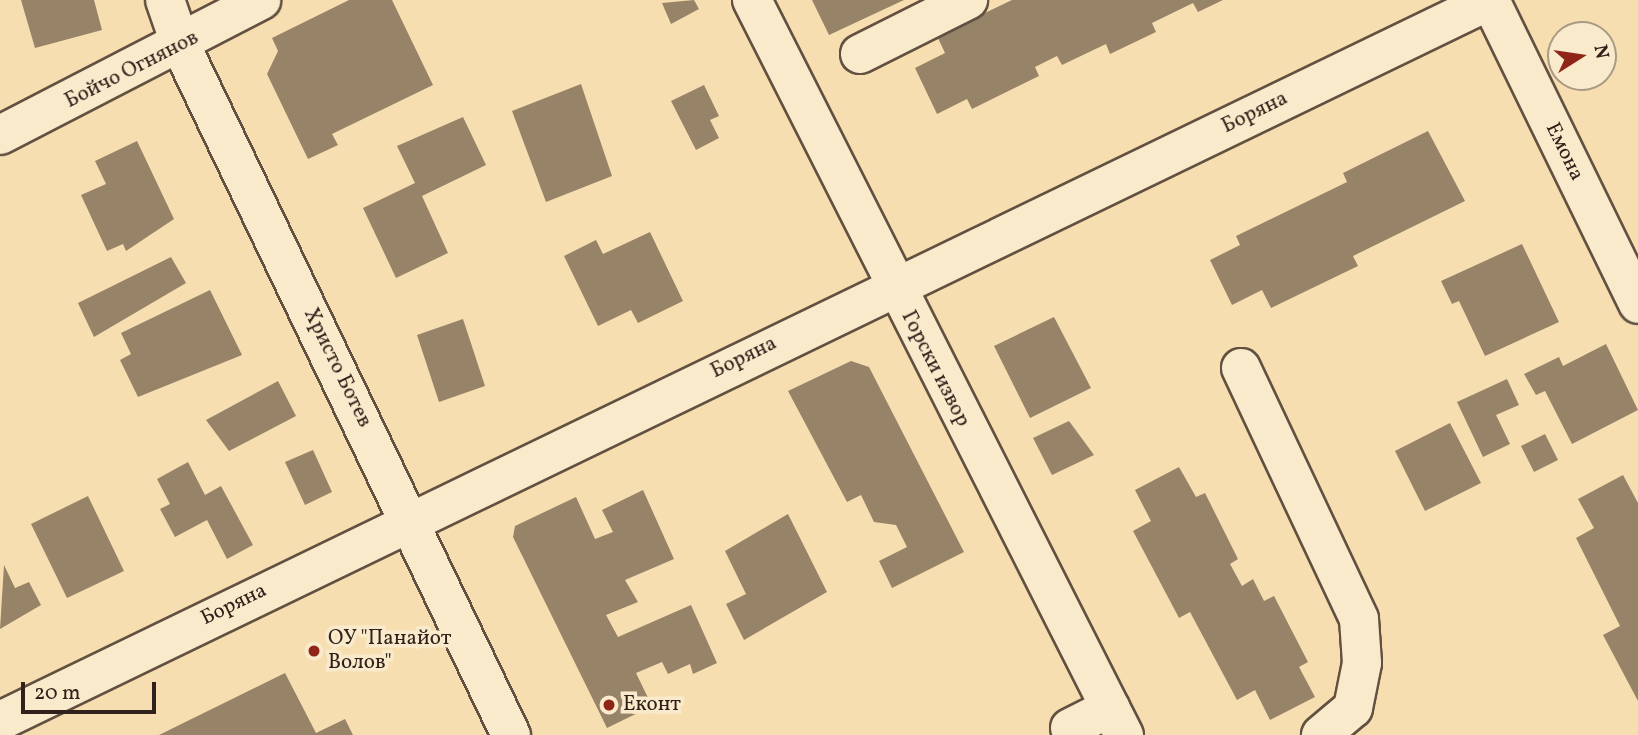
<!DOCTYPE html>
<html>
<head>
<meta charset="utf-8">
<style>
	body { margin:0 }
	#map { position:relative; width:1638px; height:735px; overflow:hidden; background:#f7deb0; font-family:Vollkorn,serif }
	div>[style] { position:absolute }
	.building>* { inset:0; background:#978368 }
	.roads { filter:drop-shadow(2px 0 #625040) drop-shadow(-2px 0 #625040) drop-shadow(0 2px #625040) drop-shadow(0 -2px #625040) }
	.minor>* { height:38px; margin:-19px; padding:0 19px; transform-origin:19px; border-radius:19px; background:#faeacc }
	.dots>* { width:19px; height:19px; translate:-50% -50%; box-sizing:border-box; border:4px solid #faeacc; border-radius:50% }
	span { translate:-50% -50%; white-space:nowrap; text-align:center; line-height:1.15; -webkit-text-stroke:7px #faeacc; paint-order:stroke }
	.street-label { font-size:21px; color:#30211a }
	.poi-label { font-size:21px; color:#30211a }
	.left { translate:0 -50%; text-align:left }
	.north { position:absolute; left:1547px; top:21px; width:70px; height:70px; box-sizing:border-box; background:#faeacc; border:2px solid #a99a85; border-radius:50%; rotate:78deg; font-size:19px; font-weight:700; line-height:28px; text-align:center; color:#30211a }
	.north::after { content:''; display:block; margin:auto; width:24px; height:32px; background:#8f2418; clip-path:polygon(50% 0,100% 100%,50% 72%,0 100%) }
	.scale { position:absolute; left:21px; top:682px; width:135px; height:32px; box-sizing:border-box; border:4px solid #30211a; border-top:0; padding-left:9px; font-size:21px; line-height:24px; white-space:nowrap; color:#30211a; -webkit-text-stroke:5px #faeacc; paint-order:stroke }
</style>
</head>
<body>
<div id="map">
	<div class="building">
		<i style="clip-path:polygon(21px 0,94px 0,102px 30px,35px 48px)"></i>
		<i style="clip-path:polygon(349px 0,392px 0,433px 85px,332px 134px,338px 145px,308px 159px,267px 74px,278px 51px,272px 38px)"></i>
		<i style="clip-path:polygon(694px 0,699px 9px,671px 24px,662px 3px)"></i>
		<i style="clip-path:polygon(812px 0,904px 0,829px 35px)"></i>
		<i style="clip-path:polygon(1012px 0,1223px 0,1198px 12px,1193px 3px,1152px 23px,1156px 32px,1110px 54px,1106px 44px,1062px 65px,1057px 56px,1035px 67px,1039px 76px,972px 109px,967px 99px,937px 114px,915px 68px,945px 53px,937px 36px)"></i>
		<i style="clip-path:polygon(581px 84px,612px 176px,546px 202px,512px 111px)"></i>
		<i style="clip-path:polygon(704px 85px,719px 116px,710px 120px,719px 138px,696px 150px,671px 101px)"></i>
		<i style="clip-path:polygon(463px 117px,486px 165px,422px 196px,448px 253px,396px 278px,363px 208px,415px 183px,397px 146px)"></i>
		<i style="clip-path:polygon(1428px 131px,1465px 201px,1353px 256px,1358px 266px,1271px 308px,1262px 290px,1232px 305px,1210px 260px,1240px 245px,1236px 236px,1347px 182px,1343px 173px)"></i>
		<i style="clip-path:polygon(137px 141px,174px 219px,126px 251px,123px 244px,107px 251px,81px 195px,106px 184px,95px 161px)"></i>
		<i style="clip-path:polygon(650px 232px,683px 301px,638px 323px,631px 310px,598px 326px,564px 256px,596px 240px,603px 254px)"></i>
		<i style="clip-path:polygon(1522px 244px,1559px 322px,1485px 356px,1459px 301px,1452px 304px,1441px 281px)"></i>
		<i style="clip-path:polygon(171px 257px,186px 283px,94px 337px,78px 303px)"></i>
		<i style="clip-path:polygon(210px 290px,242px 355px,138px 397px,120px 360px,131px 354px,121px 333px)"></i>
		<i style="clip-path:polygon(1054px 317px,1091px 388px,1030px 418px,994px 346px)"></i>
		<i style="clip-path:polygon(463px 319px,485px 386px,439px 402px,417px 335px)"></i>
		<i style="clip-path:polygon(1606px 344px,1638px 410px,1572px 444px,1545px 391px,1536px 395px,1524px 374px,1559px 357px,1563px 366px)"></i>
		<i style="clip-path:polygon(851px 361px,869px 367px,964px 552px,892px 588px,879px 561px,907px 547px,896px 525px,874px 522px,861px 495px,847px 502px,788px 391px)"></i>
		<i style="clip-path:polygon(1507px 379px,1519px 405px,1496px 415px,1510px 444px,1483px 457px,1457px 402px)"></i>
		<i style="clip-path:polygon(278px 381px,296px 416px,229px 451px,206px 420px)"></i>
		<i style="clip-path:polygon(1069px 421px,1094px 455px,1052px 475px,1033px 438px)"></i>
		<i style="clip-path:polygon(1450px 423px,1481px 483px,1425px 511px,1395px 451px)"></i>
		<i style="clip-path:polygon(1545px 434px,1558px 460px,1534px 472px,1521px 446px)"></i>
		<i style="clip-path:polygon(313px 450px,332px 492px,305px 505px,285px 462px)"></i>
		<i style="clip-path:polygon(188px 462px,205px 495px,221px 486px,253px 545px,227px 559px,207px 520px,175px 537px,160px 509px,170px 504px,157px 479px)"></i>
		<i style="clip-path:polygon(1179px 467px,1196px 497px,1205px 493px,1238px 559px,1230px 564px,1242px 586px,1253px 579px,1264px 601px,1274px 596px,1308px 662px,1299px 667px,1315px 697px,1270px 720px,1255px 690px,1237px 700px,1190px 612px,1179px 618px,1133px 531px,1151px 521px,1135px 490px)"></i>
		<i style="clip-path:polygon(1623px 475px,1638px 503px,1638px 701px,1603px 635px,1620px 626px,1576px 538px,1594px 528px,1578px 499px)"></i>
		<i style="clip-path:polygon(643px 490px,674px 559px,625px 580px,638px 602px,606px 615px,618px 637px,691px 605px,717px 663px,693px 674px,690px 664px,668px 674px,662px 662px,636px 673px,652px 706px,607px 728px,513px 537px,515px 526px,576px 497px,595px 539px,613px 532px,602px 510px)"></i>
		<i style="clip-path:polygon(88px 496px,124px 571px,67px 598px,31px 524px)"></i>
		<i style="clip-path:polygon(788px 514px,827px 592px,744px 640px,726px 604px,746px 594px,725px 551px)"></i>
		<i style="clip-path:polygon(4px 565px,15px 588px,29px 582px,41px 605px,0 629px)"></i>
		<i style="clip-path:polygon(285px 673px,316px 733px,345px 719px,353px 735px,159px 735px)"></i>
	</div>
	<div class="roads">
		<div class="minor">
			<i style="left:165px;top:0;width:49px;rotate:70.8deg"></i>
			<i style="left:181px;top:46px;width:764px;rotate:64.41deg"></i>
			<i style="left:752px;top:0;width:824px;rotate:63.16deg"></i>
			<i style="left:1490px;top:0;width:338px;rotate:64deg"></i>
			<i style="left:860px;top:54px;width:121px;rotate:-26.6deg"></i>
			<i style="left:0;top:135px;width:294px;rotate:-27.3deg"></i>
			<i style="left:1241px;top:368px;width:277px;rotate:64.8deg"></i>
			<i style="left:1359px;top:619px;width:44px;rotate:86.1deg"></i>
			<i style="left:1362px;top:663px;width:46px;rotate:101.3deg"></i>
			<i style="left:1353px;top:708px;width:42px;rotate:139.8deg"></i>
			<i style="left:0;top:721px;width:1656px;rotate:-25.81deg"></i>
			<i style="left:1070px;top:728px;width:45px;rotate:-26.6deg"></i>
		</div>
	</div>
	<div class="dots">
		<i style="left:314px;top:651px;background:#8f2418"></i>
		<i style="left:609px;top:705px;background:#8f2418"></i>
	</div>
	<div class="street-label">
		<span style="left:132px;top:70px;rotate:-27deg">Бойчо Огнянов</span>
		<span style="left:1255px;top:113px;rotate:-26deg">Боряна</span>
		<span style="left:1564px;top:152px;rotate:64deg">Емона</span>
		<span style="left:744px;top:358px;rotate:-26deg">Боряна</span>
		<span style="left:337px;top:368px;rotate:64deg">Христо Ботев</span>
		<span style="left:935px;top:369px;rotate:63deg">Горски извор</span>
		<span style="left:234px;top:605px;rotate:-26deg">Боряна</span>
	</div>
	<div class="poi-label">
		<span class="left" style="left:328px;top:651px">ОУ "Панайот<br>Волов"</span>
		<span class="left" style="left:623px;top:705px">Еконт</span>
	</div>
	<div class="north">N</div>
	<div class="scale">20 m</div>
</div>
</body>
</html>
